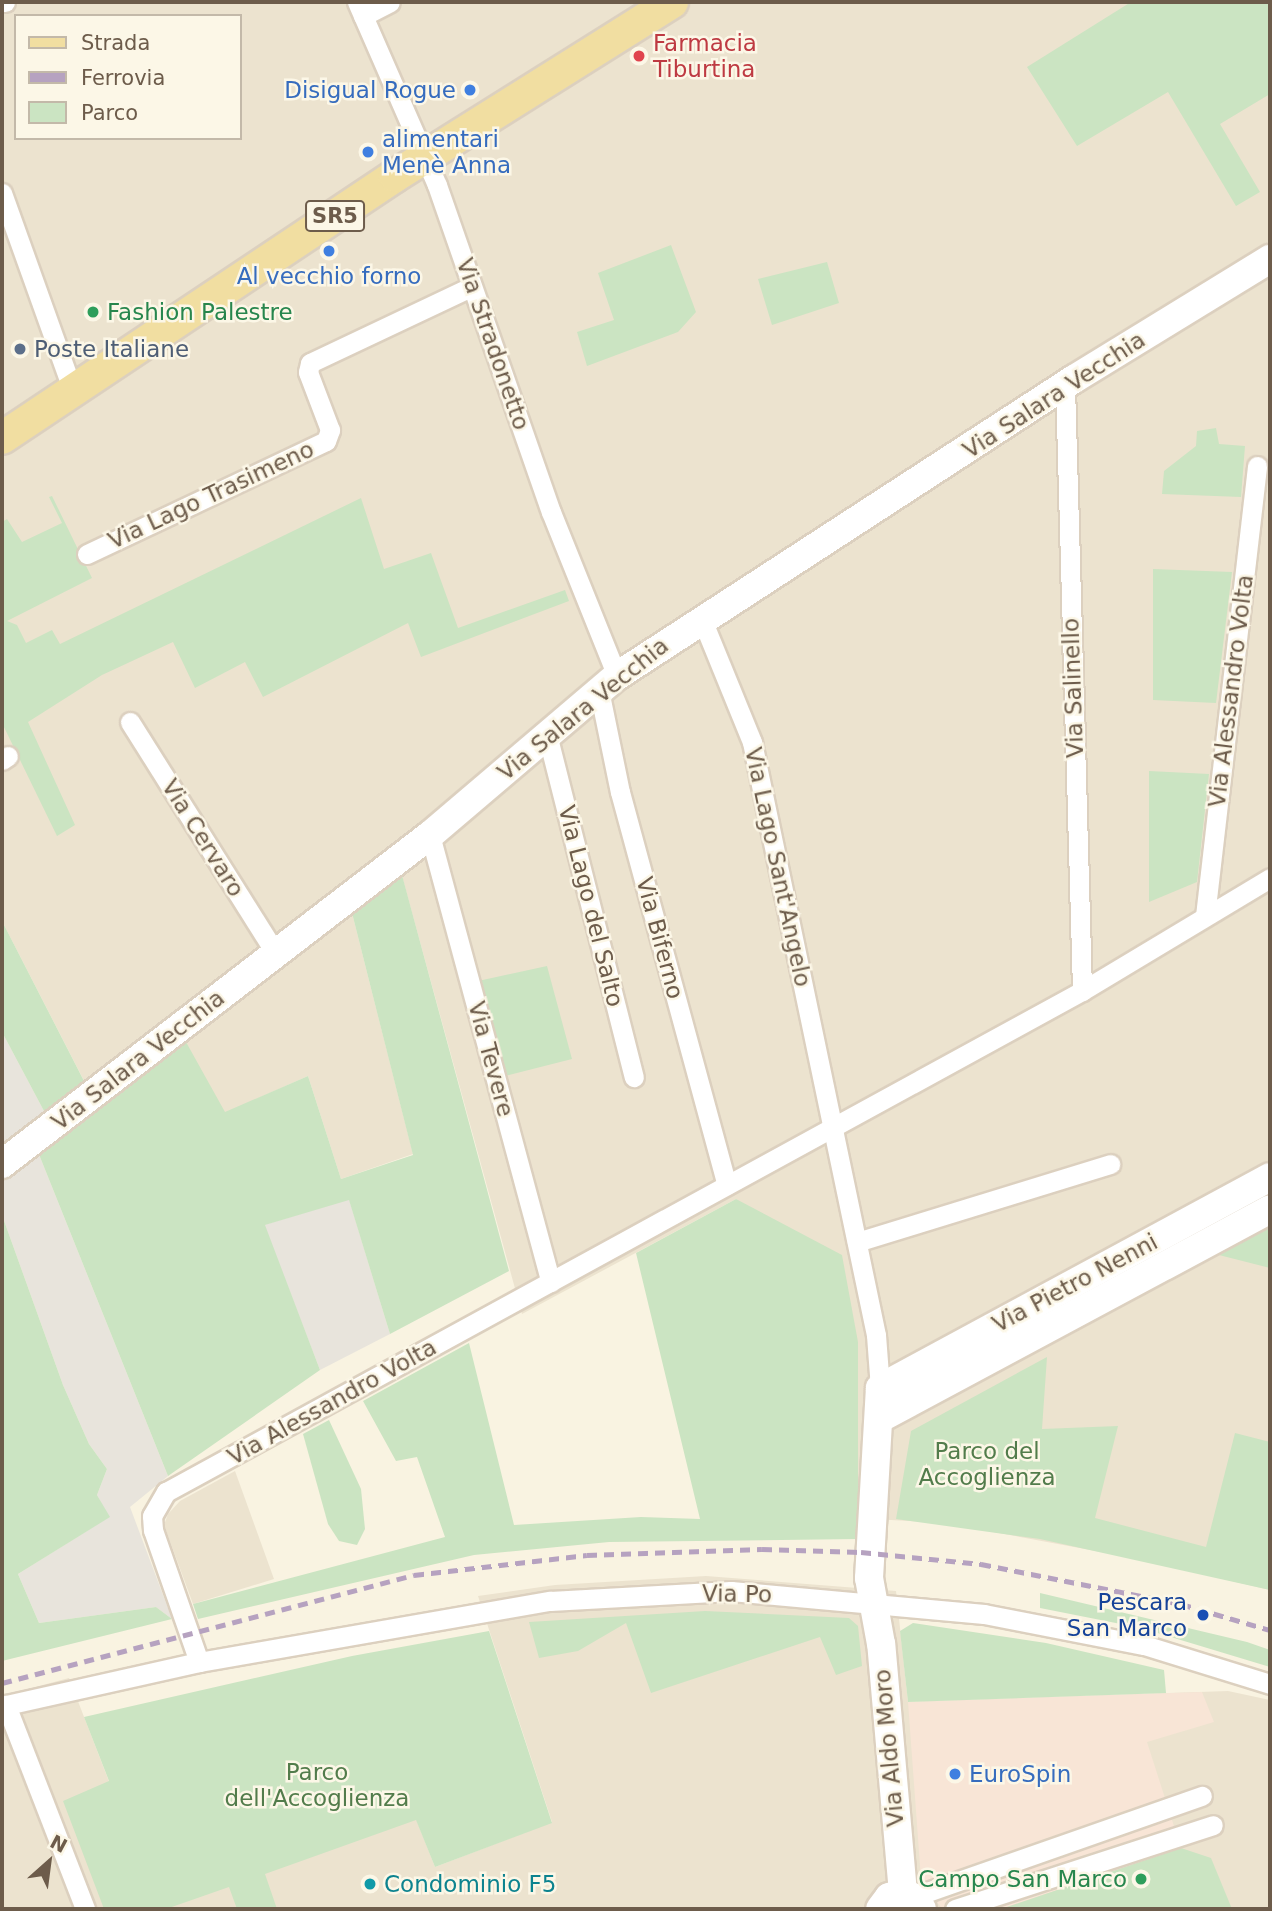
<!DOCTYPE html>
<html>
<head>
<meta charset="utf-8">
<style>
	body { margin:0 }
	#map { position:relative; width:1272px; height:1911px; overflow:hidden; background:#f9f3e1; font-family:"DejaVu Sans",sans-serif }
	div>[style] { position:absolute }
	.residential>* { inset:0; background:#ece3cf }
	.commercial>* { inset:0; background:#f8e5d6 }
	.industrial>* { inset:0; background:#e8e4dc }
	.green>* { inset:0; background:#cbe4c2 }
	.roads { filter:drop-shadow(2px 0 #dcd0bf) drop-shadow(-2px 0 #dcd0bf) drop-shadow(0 2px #dcd0bf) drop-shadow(0 -2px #dcd0bf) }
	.street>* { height:19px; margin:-9.5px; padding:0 9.5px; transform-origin:9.5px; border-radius:9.5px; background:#fff }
	.secondary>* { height:28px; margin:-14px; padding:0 14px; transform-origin:14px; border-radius:14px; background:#fff }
	.primary>* { height:32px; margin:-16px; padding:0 16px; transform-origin:16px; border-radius:16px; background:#f1dea1 }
	.rail>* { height:5px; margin-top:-2.5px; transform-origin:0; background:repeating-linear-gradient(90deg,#b6a2c0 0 10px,transparent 0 17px) }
	.dots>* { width:19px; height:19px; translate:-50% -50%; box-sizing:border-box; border:4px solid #fcf7e7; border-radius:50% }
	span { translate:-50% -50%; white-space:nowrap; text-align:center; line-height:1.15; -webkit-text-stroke:5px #fcf7e7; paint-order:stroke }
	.shield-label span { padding:2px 5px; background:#fcf7e7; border:2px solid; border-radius:5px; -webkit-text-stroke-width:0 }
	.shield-label { font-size:21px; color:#6d5c4b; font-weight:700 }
	.health-label { font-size:23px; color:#be3a42 }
	.left { translate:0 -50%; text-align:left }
	.shop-label { font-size:23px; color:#366cbe }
	.right { translate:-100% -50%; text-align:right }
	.leisure-label { font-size:23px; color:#27864d }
	.street-label { font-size:23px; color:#6d5c4b }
	.service-label { font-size:23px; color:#4e5e75 }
	.park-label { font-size:23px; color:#527c4b }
	.transit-label { font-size:23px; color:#164399 }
	.culture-label { font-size:23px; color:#0d838f }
	.frame { position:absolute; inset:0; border:4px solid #6d5c4b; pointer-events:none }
	.legend { position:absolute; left:14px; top:14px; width:228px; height:126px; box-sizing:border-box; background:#fcf7e7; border:2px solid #c3b9a9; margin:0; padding:9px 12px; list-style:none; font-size:21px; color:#6d5c4b }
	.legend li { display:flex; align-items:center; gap:14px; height:35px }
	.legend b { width:35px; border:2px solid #c3b9a9 }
	.north { position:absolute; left:14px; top:1827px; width:70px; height:70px; -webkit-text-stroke:5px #fcf7e7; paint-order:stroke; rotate:28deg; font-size:19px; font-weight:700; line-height:28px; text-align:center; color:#6d5c4b }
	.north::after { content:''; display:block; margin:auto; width:24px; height:32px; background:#6d5c4b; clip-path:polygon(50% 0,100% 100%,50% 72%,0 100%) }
</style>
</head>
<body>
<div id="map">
	<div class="residential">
		<i style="clip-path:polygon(evenodd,2px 2px,1270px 2px,1270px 1590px,1139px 1559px,945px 1523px,855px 1518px,858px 1342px,736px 1199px,522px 1314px,402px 876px,352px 913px,413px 1154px,341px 1179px,308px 1076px,225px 1113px,98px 1108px,2px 921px,2px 2px,16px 16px,240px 16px,240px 138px,16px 138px,16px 16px)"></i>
		<i style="clip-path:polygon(235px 1471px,274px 1579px,193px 1604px,164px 1525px,168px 1514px,180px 1501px)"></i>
		<i style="clip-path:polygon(706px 1576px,896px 1591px,908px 1702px,1228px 1691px,1270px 1700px,1270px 1909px,2px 1909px,2px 1696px,69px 1678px,120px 1810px,368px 1697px,435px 1867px,552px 1822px,478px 1596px,555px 1585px)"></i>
	</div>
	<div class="commercial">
		<i style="clip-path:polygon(1202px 1692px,1214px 1722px,1147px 1742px,1181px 1848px,1001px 1909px,942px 1909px,921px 1879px,908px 1702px)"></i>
	</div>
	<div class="industrial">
		<i style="clip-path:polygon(2px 1032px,45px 1113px,2px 1149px)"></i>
		<i style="clip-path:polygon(38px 1152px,168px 1476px,130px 1507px,172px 1619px,156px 1607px,39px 1623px,18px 1574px,109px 1517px,97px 1495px,107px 1469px,89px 1444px,63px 1385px,2px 1215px,2px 1178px)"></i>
		<i style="clip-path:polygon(349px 1199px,390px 1334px,320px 1370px,264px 1225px)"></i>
	</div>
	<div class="green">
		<i style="clip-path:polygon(1131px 2px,1270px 2px,1270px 94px,1220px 124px,1260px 192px,1236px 206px,1168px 92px,1077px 146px,1027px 67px)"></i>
		<i style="clip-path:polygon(671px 245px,696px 312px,678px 332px,587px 366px,577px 332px,614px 320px,598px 273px)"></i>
		<i style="clip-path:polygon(827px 262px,839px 303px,772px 325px,758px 279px)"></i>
		<i style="clip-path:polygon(1216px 428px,1219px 444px,1245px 446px,1241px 497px,1162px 494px,1164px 471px,1196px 446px,1197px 431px)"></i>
		<i style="clip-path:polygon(52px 496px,92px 578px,7px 621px,17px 625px,26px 643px,52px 630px,60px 644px,361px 498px,384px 569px,431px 553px,458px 628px,565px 590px,569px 601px,421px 657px,408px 623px,263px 697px,245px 662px,195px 688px,173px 642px,102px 675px,28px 722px,75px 825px,57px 836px,2px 723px,2px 522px,7px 519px,22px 542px,62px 523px,49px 497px)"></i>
		<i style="clip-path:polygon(1153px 569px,1232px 572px,1216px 703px,1153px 700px)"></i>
		<i style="clip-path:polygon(1149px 771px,1209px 774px,1197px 882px,1149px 902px)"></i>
		<i style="clip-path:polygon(402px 875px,509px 1271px,390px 1334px,349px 1200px,265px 1225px,320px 1370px,168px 1476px,38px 1152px,186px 1042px,225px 1112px,308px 1076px,341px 1179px,413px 1155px,352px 913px)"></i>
		<i style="clip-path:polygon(2px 921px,84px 1081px,45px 1113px,2px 1032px)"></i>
		<i style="clip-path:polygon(547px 966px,572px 1059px,501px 1077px,478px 981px)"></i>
		<i style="clip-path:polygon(736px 1199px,842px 1255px,858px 1342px,858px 1539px,609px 1542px,474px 1555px,198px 1619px,193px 1604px,445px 1537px,417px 1457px,396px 1461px,363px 1401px,469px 1343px,514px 1525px,641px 1517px,700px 1519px,636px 1253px)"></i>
		<i style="clip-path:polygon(2px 1215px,63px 1385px,89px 1444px,107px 1469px,97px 1495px,110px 1517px,18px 1574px,39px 1623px,156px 1607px,172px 1619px,2px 1661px)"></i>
		<i style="clip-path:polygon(1270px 1222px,1270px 1268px,1219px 1255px,1217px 1250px)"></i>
		<i style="clip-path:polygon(1047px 1357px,1042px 1429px,1118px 1426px,1095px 1518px,1206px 1547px,1235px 1433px,1270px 1442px,1270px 1590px,1040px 1539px,896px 1519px,911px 1431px)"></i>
		<i style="clip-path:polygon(329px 1420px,361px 1489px,365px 1529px,357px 1545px,339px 1541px,328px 1524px,303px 1434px)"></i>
		<i style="clip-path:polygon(1040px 1593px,1247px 1642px,1270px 1650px,1270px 1667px,1141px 1628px,1040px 1608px)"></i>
		<i style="clip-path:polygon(705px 1611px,849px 1618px,858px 1626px,862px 1666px,836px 1675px,820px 1637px,651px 1693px,626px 1623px,578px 1651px,539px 1658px,529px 1622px)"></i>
		<i style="clip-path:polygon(913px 1623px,1046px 1643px,1164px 1670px,1166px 1693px,908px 1702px,900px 1631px)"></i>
		<i style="clip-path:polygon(489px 1631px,552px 1823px,435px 1867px,416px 1820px,265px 1874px,277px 1909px,237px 1909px,229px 1887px,166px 1909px,104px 1909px,63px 1801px,109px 1781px,84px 1717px,352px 1656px)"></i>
		<i style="clip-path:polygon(1181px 1848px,1211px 1858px,1232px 1909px,1001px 1909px)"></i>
	</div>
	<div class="roads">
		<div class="street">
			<i style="left:2px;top:2px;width:3px"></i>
			<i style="left:357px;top:2px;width:200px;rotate:66.4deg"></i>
			<i style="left:437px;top:185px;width:346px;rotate:70.8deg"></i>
			<i style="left:551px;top:512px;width:177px;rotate:68.1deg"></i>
			<i style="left:363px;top:16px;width:30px;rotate:-27deg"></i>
			<i style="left:2px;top:193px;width:210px;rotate:70.3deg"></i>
			<i style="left:1065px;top:385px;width:606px;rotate:88.39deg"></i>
			<i style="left:87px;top:554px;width:264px;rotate:-25.3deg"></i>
			<i style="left:326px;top:441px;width:12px;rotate:-70deg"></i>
			<i style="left:330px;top:430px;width:62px;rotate:-110.8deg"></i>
			<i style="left:308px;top:372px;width:9px;rotate:-77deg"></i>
			<i style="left:310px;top:363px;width:178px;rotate:-25.3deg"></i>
			<i style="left:701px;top:617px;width:135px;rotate:67.8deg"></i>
			<i style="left:752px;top:742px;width:606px;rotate:78.19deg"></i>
			<i style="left:876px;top:1335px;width:53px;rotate:85.7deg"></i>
			<i style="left:599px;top:690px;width:104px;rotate:78.4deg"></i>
			<i style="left:620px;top:792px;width:407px;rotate:74.8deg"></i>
			<i style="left:130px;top:722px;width:274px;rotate:57.8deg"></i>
			<i style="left:547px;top:734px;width:354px;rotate:75.8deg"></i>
			<i style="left:2px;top:760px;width:7px;rotate:-34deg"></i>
			<i style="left:430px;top:835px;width:463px;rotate:74.9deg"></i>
			<i style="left:1205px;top:916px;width:453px;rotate:-83.4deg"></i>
			<i style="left:857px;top:1242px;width:265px;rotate:-17.1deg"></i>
			<i style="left:199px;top:1662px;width:140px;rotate:-109.2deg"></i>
			<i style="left:153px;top:1530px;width:14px;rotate:-94deg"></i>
			<i style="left:152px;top:1516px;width:28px;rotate:-60deg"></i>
			<i style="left:166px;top:1492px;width:1044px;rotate:-28.68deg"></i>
			<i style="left:1082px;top:991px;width:219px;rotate:-31deg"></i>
			<i style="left:6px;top:1705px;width:219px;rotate:68.8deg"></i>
			<i style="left:2px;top:1706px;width:202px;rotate:-12.6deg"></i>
			<i style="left:199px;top:1662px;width:356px;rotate:-9.9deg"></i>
			<i style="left:550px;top:1601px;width:181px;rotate:-3.2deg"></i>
			<i style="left:731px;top:1591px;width:254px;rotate:5.2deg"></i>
			<i style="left:984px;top:1614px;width:163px;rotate:11deg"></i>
			<i style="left:1144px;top:1645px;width:132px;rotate:17.2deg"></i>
			<i style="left:913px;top:1897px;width:306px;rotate:-19.3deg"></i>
			<i style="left:955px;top:1909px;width:271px;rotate:-18deg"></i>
		</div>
		<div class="secondary">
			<i style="left:2px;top:1164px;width:540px;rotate:-37.55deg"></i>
			<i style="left:430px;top:835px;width:245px;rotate:-40.4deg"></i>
			<i style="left:617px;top:676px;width:545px;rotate:-33.02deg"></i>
			<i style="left:1074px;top:379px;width:230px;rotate:-31.5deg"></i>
			<i style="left:879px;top:1419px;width:444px;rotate:-28.2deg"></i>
			<i style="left:903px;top:1893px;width:250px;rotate:-95deg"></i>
			<i style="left:881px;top:1644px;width:67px;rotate:-100.3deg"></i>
			<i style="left:869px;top:1578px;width:190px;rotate:-86.7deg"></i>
			<i style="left:880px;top:1388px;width:443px;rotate:-28.4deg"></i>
			<i style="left:880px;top:1909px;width:15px;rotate:-53deg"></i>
			<i style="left:889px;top:1897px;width:15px;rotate:-16deg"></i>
			<i style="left:903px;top:1893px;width:11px;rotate:22deg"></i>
			<i style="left:913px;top:1897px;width:15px;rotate:53deg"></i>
		</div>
		<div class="primary">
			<i style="left:2px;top:438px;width:472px;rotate:-33.7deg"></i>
			<i style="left:395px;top:176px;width:327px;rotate:-32.1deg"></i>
		</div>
	</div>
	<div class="rail">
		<i style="left:2px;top:1683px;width:426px;rotate:-14.7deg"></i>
		<i style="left:414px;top:1575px;width:174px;rotate:-6.6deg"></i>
		<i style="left:587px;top:1555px;width:175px;rotate:-2deg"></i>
		<i style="left:762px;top:1549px;width:99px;rotate:1.7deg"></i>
		<i style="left:861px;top:1552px;width:121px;rotate:5.7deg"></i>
		<i style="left:981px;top:1564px;width:204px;rotate:11.3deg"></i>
		<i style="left:1181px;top:1604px;width:93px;rotate:16.3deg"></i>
	</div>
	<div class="dots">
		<i style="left:639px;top:56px;background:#e0444e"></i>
		<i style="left:470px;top:90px;background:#3f7fe0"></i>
		<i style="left:368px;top:152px;background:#3f7fe0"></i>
		<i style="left:329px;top:251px;background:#3f7fe0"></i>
		<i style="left:93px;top:312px;background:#2e9e5b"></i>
		<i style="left:20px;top:349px;background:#5c6f8a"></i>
		<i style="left:1203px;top:1615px;background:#1a4fb4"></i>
		<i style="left:955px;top:1774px;background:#3f7fe0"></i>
		<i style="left:1141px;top:1879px;background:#2e9e5b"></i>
		<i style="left:370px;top:1884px;background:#0f9aa8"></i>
	</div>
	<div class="shield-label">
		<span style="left:335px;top:216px">SR5</span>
	</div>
	<div class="health-label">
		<span class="left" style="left:653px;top:56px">Farmacia<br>Tiburtina</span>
	</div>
	<div class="shop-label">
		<span class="right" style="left:456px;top:90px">Disigual Rogue</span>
		<span class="left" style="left:382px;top:152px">alimentari<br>Menè Anna</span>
		<span style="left:329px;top:276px">Al vecchio forno</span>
		<span class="left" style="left:969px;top:1774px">EuroSpin</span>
	</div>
	<div class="leisure-label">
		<span class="left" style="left:107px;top:312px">Fashion Palestre</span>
		<span class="right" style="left:1127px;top:1879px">Campo San Marco</span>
	</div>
	<div class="street-label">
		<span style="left:493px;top:344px;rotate:71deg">Via Stradonetto</span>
		<span style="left:1054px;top:395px;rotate:-33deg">Via Salara Vecchia</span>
		<span style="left:211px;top:495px;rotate:-25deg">Via Lago Trasimeno</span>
		<span style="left:1073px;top:688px;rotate:-92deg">Via Salinello</span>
		<span style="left:1231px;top:691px;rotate:-83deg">Via Alessandro Volta</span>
		<span style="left:583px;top:709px;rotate:-39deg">Via Salara Vecchia</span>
		<span style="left:203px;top:838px;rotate:58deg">Via Cervaro</span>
		<span style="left:778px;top:867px;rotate:78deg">Via Lago Sant'Angelo</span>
		<span style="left:591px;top:906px;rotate:76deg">Via Lago del Salto</span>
		<span style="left:660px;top:938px;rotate:75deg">Via Biferno</span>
		<span style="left:491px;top:1059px;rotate:75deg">Via Tevere</span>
		<span style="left:138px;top:1060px;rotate:-38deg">Via Salara Vecchia</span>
		<span style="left:1075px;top:1283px;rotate:-28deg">Via Pietro Nenni</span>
		<span style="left:332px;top:1402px;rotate:-29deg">Via Alessandro Volta</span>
		<span style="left:737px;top:1594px;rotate:1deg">Via Po</span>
		<span style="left:889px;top:1748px;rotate:-95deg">Via Aldo Moro</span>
	</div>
	<div class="service-label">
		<span class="left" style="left:34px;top:349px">Poste Italiane</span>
	</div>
	<div class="park-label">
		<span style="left:987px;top:1464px">Parco del<br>Accoglienza</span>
		<span style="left:317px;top:1785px">Parco<br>dell'Accoglienza</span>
	</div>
	<div class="transit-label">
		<span class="right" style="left:1187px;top:1615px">Pescara<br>San Marco</span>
	</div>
	<div class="culture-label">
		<span class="left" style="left:384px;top:1884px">Condominio F5</span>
	</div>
	<div class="frame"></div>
	<ul class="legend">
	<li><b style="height:9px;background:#f1dea1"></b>Strada</li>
	<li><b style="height:9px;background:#b6a2c0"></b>Ferrovia</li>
	<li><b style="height:19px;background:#cbe4c2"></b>Parco</li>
	</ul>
	<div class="north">N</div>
</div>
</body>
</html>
